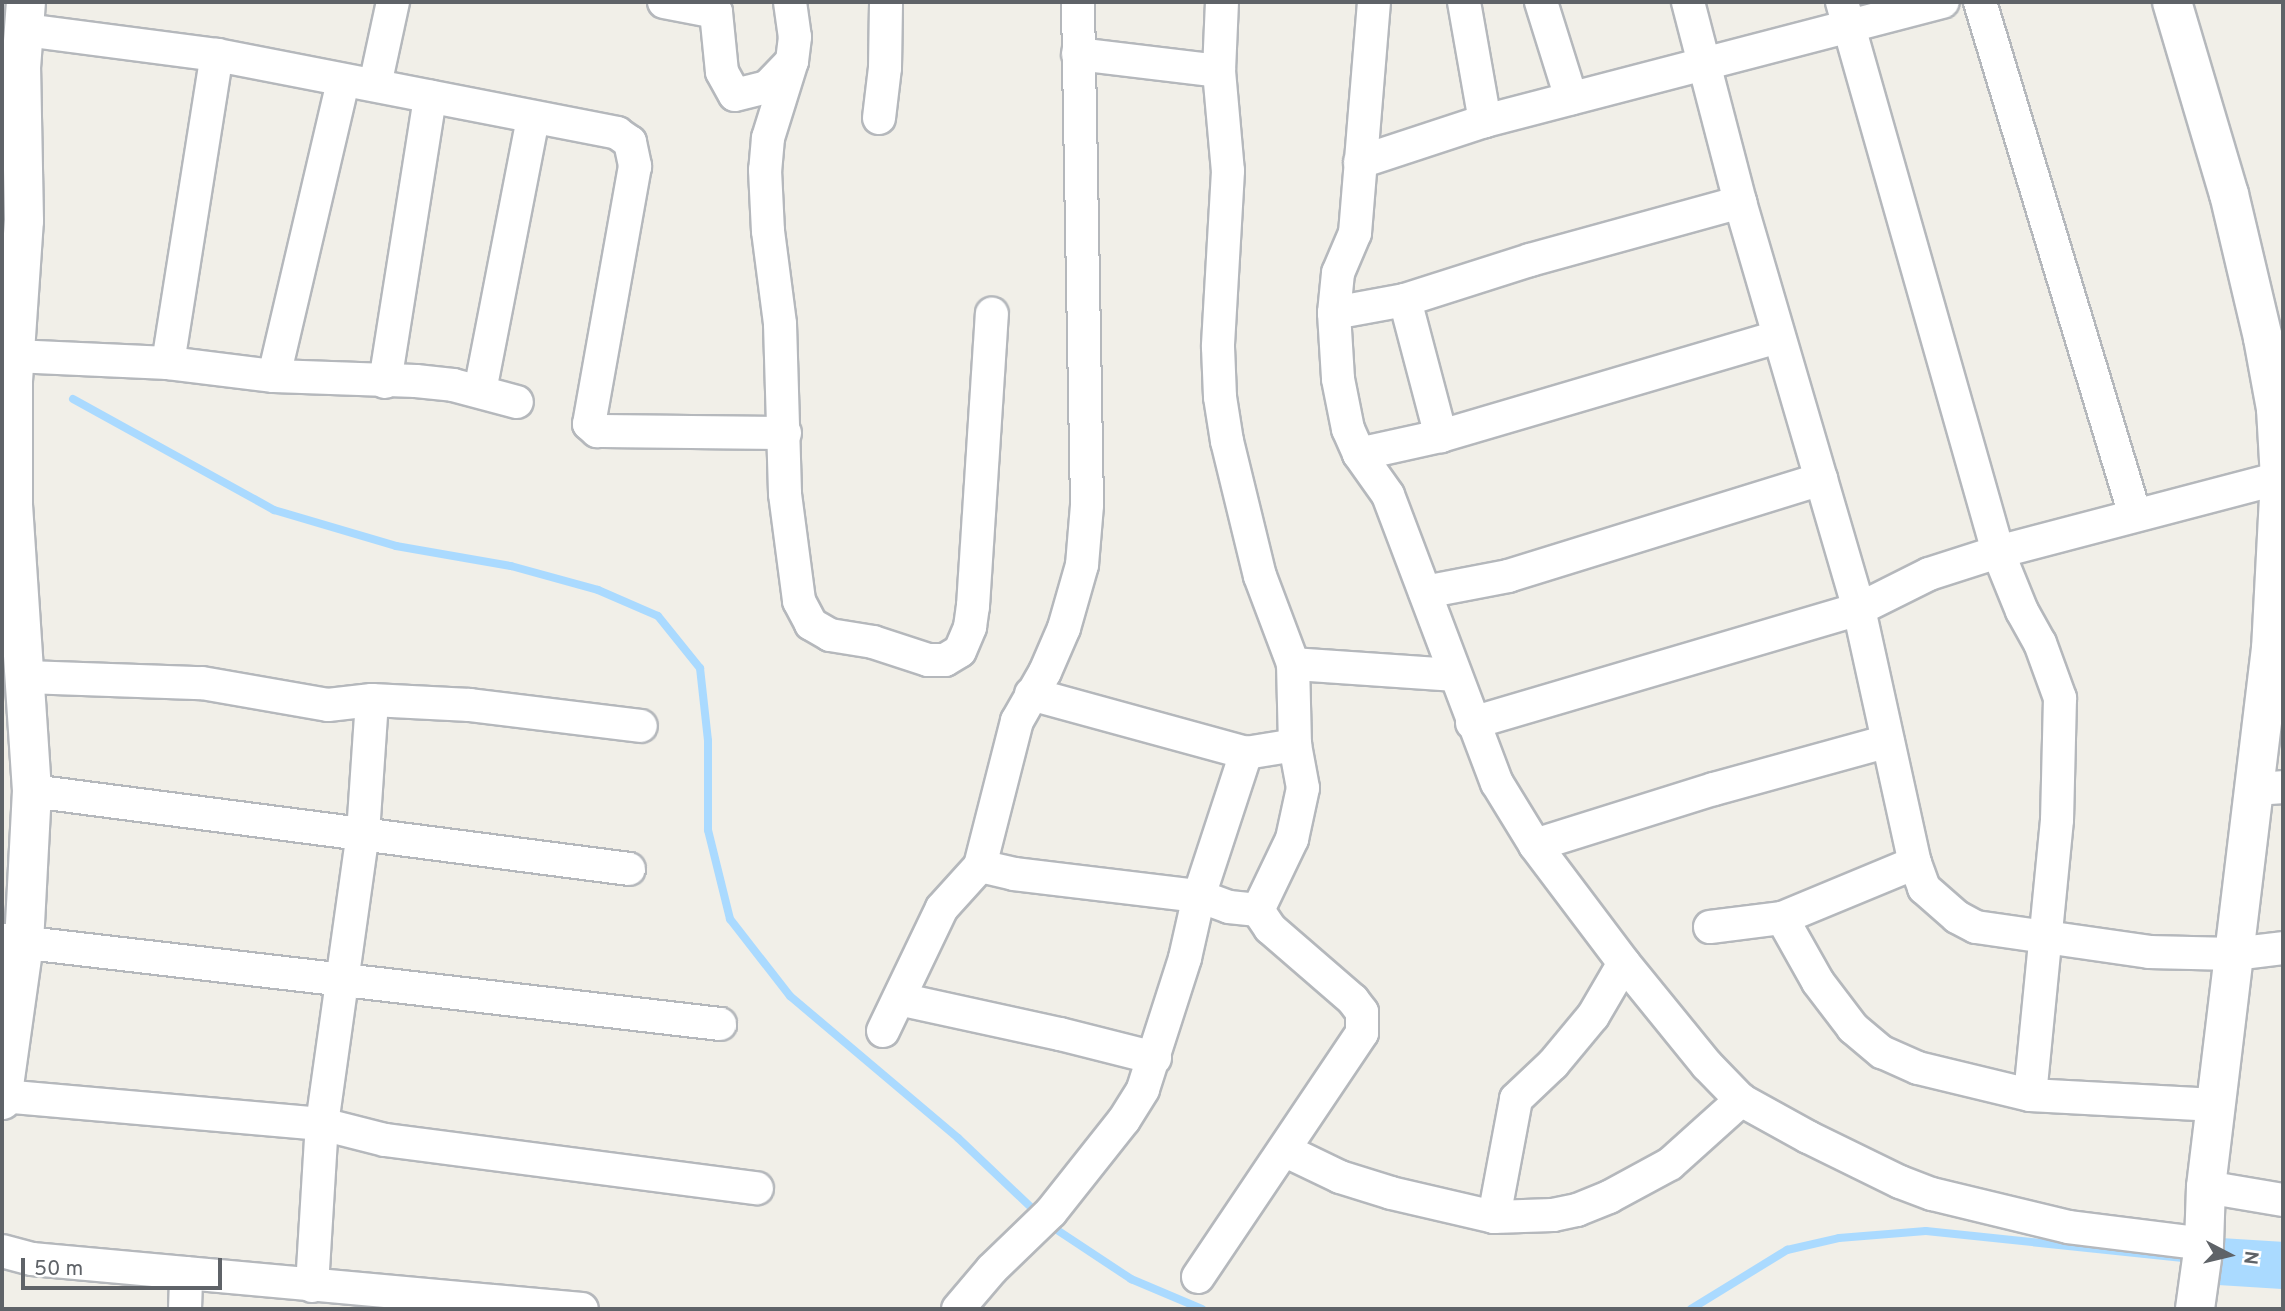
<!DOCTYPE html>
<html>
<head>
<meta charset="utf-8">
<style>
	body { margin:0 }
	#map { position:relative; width:2285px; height:1311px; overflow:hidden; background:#f1efe8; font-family:Overpass,sans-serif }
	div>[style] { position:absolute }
	.stream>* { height:8px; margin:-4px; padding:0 4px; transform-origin:4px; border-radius:4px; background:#aadaff }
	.river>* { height:47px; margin:-23.5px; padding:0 23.5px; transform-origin:23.5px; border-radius:23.5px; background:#aadaff }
	.roads { filter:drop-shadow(2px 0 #b5b8bc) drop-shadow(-2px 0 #b5b8bc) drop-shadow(0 2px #b5b8bc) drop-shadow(0 -2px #b5b8bc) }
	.minor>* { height:32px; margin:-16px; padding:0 16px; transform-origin:16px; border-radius:16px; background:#fff }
	.tertiary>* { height:38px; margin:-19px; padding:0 19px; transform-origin:19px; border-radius:19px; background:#fff }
	.secondary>* { height:38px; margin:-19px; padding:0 19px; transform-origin:19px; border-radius:19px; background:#fff }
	span { translate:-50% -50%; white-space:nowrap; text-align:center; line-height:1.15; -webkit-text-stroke:5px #fff; paint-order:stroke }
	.frame { position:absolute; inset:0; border:4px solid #5f6368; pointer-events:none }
	.north { position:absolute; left:2194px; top:1220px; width:70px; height:70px; -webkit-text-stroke:5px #fff; paint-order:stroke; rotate:97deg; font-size:19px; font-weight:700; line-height:28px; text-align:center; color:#5f6368 }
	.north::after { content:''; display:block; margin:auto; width:24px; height:32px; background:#5f6368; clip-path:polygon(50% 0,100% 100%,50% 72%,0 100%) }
	.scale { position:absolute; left:21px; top:1258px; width:201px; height:32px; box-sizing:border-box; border:4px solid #5f6368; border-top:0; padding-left:9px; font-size:21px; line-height:24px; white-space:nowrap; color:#5f6368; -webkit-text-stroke:5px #fff; paint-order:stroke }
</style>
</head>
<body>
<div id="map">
	<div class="stream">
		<i style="left:73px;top:399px;width:230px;rotate:28.9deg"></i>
		<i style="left:274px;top:510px;width:127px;rotate:16.4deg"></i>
		<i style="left:396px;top:546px;width:117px;rotate:9.9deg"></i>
		<i style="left:511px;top:566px;width:90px;rotate:15.4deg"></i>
		<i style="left:598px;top:590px;width:65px;rotate:23.4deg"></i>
		<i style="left:658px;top:616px;width:67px;rotate:51.1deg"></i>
		<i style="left:700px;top:668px;width:73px;rotate:83.7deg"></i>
		<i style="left:708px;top:741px;width:89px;rotate:90deg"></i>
		<i style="left:708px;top:830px;width:92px;rotate:76.1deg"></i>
		<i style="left:730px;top:919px;width:98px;rotate:52.1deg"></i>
		<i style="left:790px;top:996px;width:220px;rotate:40.2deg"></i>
		<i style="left:958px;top:1138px;width:112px;rotate:43.5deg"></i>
		<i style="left:1048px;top:1224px;width:100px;rotate:33.5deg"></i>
		<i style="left:1131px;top:1279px;width:77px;rotate:22.9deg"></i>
		<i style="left:1691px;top:1309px;width:113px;rotate:-31.6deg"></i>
		<i style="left:1787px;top:1250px;width:53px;rotate:-13deg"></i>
		<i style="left:1839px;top:1238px;width:87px;rotate:-4.6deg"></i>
		<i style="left:1926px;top:1231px;width:268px;rotate:6deg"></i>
	</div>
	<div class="river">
		<i style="left:2203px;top:1260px;width:80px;rotate:3.6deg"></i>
	</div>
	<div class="roads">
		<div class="minor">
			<i style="left:664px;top:2px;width:53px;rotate:10.9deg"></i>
			<i style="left:716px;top:12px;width:60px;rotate:84.3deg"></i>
			<i style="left:722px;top:72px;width:26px;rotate:61deg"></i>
			<i style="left:735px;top:95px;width:33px;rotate:-14deg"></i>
			<i style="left:767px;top:87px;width:36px;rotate:-46deg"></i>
			<i style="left:790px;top:2px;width:35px;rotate:82deg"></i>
			<i style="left:795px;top:37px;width:24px;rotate:97deg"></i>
			<i style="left:792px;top:61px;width:81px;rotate:107.3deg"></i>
			<i style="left:768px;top:138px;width:32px;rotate:95deg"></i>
			<i style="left:765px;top:170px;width:61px;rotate:87.2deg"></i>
			<i style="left:768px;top:231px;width:94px;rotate:82.6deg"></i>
			<i style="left:780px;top:324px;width:170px;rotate:88.3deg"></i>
			<i style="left:785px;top:494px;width:108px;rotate:82.5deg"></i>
			<i style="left:799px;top:601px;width:26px;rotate:62deg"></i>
			<i style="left:811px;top:624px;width:22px;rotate:30deg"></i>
			<i style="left:830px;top:635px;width:44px;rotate:9.2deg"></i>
			<i style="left:873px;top:642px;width:58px;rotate:18.1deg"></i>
			<i style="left:928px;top:660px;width:17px"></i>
			<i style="left:945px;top:660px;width:17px;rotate:-31deg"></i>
			<i style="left:960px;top:651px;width:26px;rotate:-67deg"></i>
			<i style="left:970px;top:627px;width:21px;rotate:-82deg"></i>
			<i style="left:973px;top:606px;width:293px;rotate:-86.3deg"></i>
			<i style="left:1222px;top:2px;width:69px;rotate:92.5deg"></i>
			<i style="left:1219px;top:71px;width:100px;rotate:84.9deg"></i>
			<i style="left:1228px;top:171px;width:176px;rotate:93.3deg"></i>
			<i style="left:1218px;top:347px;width:50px;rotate:87.7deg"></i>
			<i style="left:1220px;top:397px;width:45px;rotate:81deg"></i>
			<i style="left:1227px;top:441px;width:139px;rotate:76.3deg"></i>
			<i style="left:1260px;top:576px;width:94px;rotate:69.4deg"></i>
			<i style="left:1293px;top:664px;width:162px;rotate:3.9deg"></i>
			<i style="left:1374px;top:2px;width:232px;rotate:94.7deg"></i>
			<i style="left:1355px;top:233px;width:43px;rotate:113deg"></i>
			<i style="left:1338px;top:273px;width:40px;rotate:95.7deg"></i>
			<i style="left:1334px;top:313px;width:66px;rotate:86.5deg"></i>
			<i style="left:1338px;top:379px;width:51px;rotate:78.7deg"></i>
			<i style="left:1348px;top:429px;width:27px;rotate:66deg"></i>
			<i style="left:1359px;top:454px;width:50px;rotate:54.7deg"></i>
			<i style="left:1388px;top:495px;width:308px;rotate:69.3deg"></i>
			<i style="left:1497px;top:783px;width:73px;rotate:58.5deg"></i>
			<i style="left:1535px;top:845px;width:148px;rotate:53deg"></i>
			<i style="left:1624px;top:963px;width:132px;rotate:50.9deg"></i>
			<i style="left:1707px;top:1065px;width:49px;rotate:45.8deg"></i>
			<i style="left:1741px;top:1100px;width:77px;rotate:28.9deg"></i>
			<i style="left:1808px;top:1137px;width:102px;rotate:26.1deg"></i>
			<i style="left:1900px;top:1182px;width:34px;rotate:21deg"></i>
			<i style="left:1932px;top:1194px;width:140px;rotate:13.6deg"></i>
			<i style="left:2068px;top:1227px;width:137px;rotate:7.1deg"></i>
			<i style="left:1464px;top:2px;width:121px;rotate:80deg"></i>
			<i style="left:1541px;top:2px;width:101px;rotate:72.6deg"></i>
			<i style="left:1688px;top:2px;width:207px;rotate:75.4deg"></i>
			<i style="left:1740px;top:202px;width:424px;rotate:73.7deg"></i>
			<i style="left:1859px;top:609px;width:260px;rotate:77.6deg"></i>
			<i style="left:1915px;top:863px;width:27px;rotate:70deg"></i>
			<i style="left:1924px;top:888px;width:44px;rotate:41.3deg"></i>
			<i style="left:1957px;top:917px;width:21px;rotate:28deg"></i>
			<i style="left:1976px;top:927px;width:175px;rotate:8.2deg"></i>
			<i style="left:2149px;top:952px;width:85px;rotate:1.3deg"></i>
			<i style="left:2234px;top:954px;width:49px;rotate:-7deg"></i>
			<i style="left:1842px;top:2px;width:572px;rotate:74.16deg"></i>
			<i style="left:1998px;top:552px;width:64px;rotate:67.9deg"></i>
			<i style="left:2022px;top:611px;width:37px;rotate:61deg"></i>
			<i style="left:2040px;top:643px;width:59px;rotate:70deg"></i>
			<i style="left:2060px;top:698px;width:122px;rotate:91.4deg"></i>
			<i style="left:2057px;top:820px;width:276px;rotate:95.6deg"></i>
			<i style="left:1980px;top:2px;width:536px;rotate:73.19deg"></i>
			<i style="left:25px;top:30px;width:194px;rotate:7.4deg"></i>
			<i style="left:217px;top:55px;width:408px;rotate:11deg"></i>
			<i style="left:617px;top:133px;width:16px;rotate:35deg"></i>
			<i style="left:630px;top:142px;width:25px;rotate:78deg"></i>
			<i style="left:635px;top:166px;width:262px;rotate:100.1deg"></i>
			<i style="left:589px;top:424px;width:11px;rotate:41deg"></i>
			<i style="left:597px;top:431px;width:188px;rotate:0.6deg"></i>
			<i style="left:1078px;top:54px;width:142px;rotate:6.9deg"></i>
			<i style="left:375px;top:85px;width:85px;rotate:-77.8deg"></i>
			<i style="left:879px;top:118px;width:50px;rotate:-83.2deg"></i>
			<i style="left:885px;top:68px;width:66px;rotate:-89.1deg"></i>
			<i style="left:1360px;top:162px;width:132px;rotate:-18.2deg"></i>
			<i style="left:1485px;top:121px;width:473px;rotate:-14.6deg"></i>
			<i style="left:1405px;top:300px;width:141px;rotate:75.2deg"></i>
			<i style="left:1334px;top:313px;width:72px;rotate:-10.4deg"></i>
			<i style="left:1405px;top:300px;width:131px;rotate:-17.7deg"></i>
			<i style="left:1530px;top:260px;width:218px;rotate:-15.4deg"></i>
			<i style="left:14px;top:356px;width:154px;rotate:2.6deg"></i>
			<i style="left:168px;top:363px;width:107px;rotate:7deg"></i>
			<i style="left:274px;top:376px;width:142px;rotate:2deg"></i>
			<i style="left:416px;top:381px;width:37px;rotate:6deg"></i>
			<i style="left:453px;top:385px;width:66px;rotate:14.9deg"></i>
			<i style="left:168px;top:363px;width:312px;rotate:-81deg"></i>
			<i style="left:274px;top:376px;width:302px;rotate:-76.8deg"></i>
			<i style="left:385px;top:382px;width:289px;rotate:-81deg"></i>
			<i style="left:480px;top:391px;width:278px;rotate:-79deg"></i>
			<i style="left:1359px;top:454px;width:84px;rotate:-12.4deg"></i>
			<i style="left:1441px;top:436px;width:351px;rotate:-16.4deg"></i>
			<i style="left:1425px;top:592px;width:85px;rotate:-10.9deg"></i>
			<i style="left:1508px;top:576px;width:328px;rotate:-17.2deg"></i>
			<i style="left:26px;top:677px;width:176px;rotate:2deg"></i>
			<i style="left:202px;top:683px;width:128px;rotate:9.9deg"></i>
			<i style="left:328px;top:705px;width:44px;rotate:-6.5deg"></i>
			<i style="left:372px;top:700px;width:98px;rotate:2.9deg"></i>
			<i style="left:470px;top:705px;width:172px;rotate:7deg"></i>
			<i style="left:1031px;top:694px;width:223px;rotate:15.3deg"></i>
			<i style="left:1246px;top:753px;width:50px;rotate:-9.3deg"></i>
			<i style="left:1472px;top:723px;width:403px;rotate:-16.4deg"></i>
			<i style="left:1859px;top:609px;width:78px;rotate:-26.6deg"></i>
			<i style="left:1929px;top:574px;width:72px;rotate:-17.7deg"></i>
			<i style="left:1998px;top:552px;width:295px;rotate:-14.7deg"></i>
			<i style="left:2256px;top:789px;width:27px;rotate:-4deg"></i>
			<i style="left:32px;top:791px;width:602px;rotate:7.44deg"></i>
			<i style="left:1535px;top:845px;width:188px;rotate:-17.4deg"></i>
			<i style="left:1714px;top:789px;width:180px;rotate:-15.4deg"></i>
			<i style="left:980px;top:866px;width:35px;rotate:13deg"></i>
			<i style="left:1014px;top:874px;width:186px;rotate:6.8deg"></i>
			<i style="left:1199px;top:896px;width:32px;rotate:20deg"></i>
			<i style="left:1229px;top:907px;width:29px;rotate:6deg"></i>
			<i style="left:1258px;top:910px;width:79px;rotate:-64.4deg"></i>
			<i style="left:1292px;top:839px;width:52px;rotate:-77.8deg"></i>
			<i style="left:1303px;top:788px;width:44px;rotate:-100.5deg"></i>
			<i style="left:1295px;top:745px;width:81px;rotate:-91.4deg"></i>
			<i style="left:1782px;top:918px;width:73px;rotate:60.6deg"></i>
			<i style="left:1818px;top:982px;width:58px;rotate:52.7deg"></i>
			<i style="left:1853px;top:1028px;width:38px;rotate:40deg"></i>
			<i style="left:1882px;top:1052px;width:39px;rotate:24deg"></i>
			<i style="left:1918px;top:1068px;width:115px;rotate:13.6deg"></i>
			<i style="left:2030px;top:1095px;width:186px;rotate:3.1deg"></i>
			<i style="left:1710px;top:927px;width:73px;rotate:-7.1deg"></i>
			<i style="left:1782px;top:918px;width:144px;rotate:-22.5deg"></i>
			<i style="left:2px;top:940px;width:723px;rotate:6.67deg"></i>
			<i style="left:899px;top:999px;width:165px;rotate:12.3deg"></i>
			<i style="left:1060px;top:1034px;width:98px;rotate:14.2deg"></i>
			<i style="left:883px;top:1031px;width:136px;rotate:-64.4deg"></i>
			<i style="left:942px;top:908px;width:57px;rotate:-47.9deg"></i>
			<i style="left:980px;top:866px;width:150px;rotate:-75.7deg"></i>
			<i style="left:1017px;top:721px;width:56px;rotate:-60.3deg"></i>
			<i style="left:1045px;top:672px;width:48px;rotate:-66.6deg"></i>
			<i style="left:1064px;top:628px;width:66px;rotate:-74.1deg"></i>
			<i style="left:1082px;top:565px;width:60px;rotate:-85.2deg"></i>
			<i style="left:1087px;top:505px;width:503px;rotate:-91.03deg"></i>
			<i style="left:2px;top:1096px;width:321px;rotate:5deg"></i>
			<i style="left:322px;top:1124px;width:65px;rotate:14.3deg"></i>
			<i style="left:385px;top:1140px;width:375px;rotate:7.4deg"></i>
			<i style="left:1284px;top:1150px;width:62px;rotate:25.7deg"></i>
			<i style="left:1340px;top:1177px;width:53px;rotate:17.4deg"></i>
			<i style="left:1391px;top:1193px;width:106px;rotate:13.1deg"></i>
			<i style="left:1494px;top:1217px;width:59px;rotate:-1.9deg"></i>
			<i style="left:1553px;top:1215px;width:25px;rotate:-12deg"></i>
			<i style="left:1577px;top:1210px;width:35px;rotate:-22deg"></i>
			<i style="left:1609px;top:1197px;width:69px;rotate:-28.4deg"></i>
			<i style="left:1670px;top:1164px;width:96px;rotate:-42deg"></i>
			<i style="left:2206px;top:1187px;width:78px;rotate:9.6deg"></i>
			<i style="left:1494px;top:1217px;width:120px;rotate:-79.4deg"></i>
			<i style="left:1516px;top:1099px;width:51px;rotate:-43.4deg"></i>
			<i style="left:1553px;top:1064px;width:62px;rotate:-50.2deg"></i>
			<i style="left:1593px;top:1016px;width:61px;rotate:-59.7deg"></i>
			<i style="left:2px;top:1251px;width:31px;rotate:15deg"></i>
			<i style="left:32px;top:1259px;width:552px;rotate:5.19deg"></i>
			<i style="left:1198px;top:1277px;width:294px;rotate:-56.1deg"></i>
			<i style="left:1362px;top:1033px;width:21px;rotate:-90deg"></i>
			<i style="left:1362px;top:1012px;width:15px;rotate:-127deg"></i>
			<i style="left:1353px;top:1000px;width:110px;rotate:-139.1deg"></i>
			<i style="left:1270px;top:928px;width:22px;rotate:-124deg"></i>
			<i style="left:312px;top:1286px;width:162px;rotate:-86.5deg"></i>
			<i style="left:322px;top:1124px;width:294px;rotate:-82deg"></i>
			<i style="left:363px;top:833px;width:133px;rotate:-86.1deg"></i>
			<i style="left:185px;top:1309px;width:36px;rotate:-88deg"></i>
			<i style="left:958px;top:1309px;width:52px;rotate:-49.6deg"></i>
			<i style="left:992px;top:1269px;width:82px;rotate:-44deg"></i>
			<i style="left:1051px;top:1212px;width:117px;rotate:-51.6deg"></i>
			<i style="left:1124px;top:1120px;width:36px;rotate:-58deg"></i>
			<i style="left:1143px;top:1089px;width:138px;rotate:-72.2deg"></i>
			<i style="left:1185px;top:958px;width:64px;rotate:-77.3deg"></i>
			<i style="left:1199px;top:896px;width:151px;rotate:-71.8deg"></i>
		</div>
		<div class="tertiary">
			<i style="left:2px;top:1100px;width:159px;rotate:-82deg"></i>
			<i style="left:24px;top:943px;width:152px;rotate:-87deg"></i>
			<i style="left:32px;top:791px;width:286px;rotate:-93.8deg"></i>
			<i style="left:13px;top:506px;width:125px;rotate:-90deg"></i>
			<i style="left:13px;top:381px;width:160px;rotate:-86.1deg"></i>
			<i style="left:24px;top:221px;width:153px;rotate:-91.1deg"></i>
			<i style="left:21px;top:68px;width:66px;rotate:-85.7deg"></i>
		</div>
		<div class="secondary">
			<i style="left:2172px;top:2px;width:200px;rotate:73.5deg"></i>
			<i style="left:2229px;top:194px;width:148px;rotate:76.7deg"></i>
			<i style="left:2263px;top:338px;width:72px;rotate:79.6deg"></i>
			<i style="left:2276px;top:409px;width:69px;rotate:86.7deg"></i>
			<i style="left:2280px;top:478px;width:170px;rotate:93deg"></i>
			<i style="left:2271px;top:648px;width:543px;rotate:96.88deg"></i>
			<i style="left:2206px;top:1187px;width:57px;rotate:92deg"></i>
			<i style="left:2204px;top:1244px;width:66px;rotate:97.9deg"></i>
		</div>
	</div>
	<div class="frame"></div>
	<div class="north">N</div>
	<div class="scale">50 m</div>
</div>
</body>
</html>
